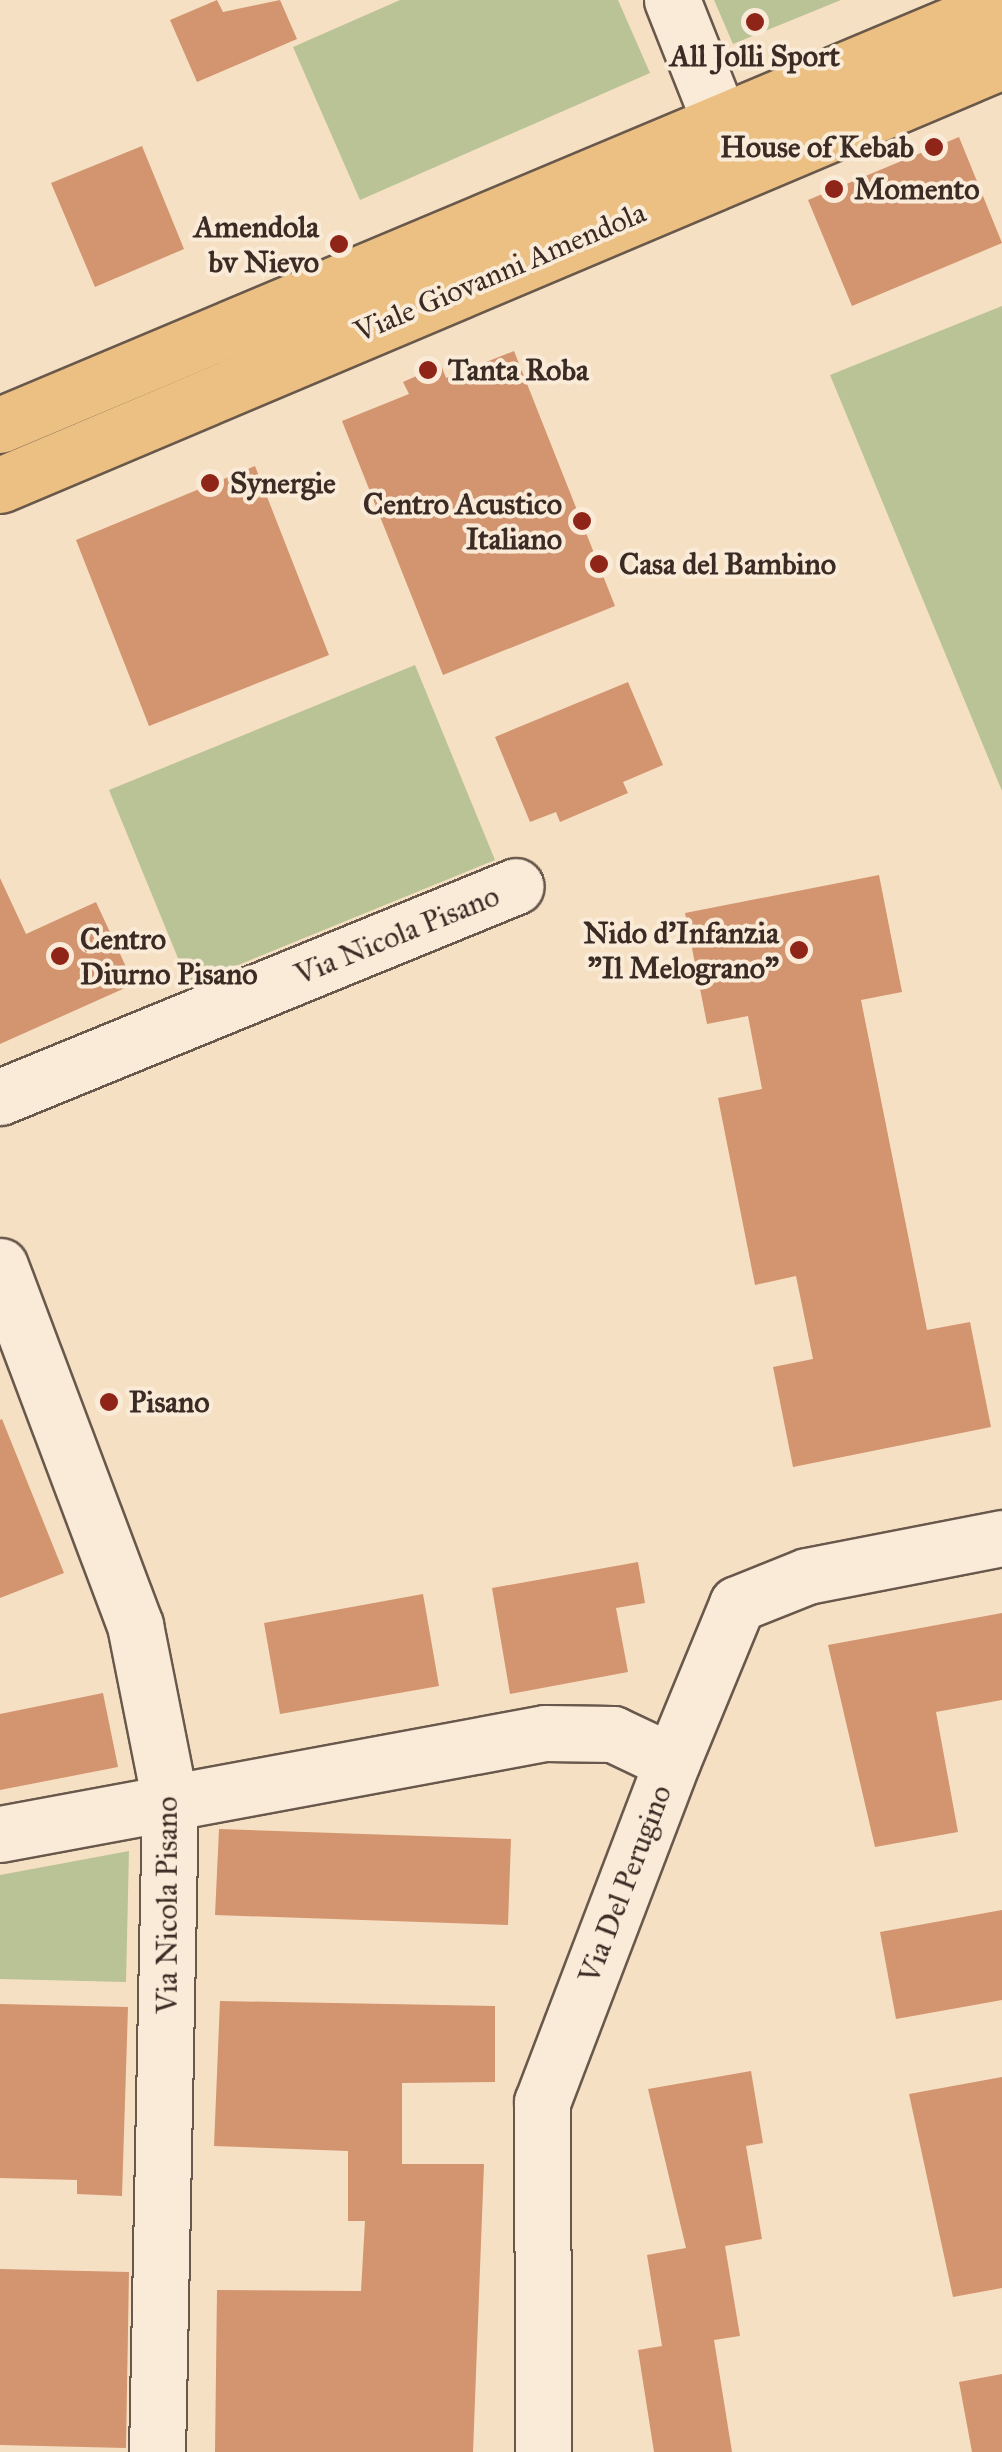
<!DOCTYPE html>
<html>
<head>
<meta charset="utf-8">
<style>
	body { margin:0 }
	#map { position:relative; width:1002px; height:2452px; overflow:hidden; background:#f6e0c3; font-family:"IM FELL Great Primer",serif }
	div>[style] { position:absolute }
	.green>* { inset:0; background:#bac395 }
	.building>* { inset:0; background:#d39470 }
	.roads { filter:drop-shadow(2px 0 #69584c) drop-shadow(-2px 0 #69584c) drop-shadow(0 2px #69584c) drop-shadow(0 -2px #69584c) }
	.minor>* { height:55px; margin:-27.5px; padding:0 27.5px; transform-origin:27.5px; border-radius:27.5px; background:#f9ebd8 }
	.major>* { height:55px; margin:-27.5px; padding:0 27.5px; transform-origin:27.5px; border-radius:27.5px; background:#ebc082 }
	.dots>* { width:28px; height:28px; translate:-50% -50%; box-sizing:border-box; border:5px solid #f9ebd8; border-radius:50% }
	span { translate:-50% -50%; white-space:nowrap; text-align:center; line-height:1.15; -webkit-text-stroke:8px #f9ebd8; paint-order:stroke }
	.poi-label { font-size:30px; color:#3a2b24; font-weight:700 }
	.right { translate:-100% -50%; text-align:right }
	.left { translate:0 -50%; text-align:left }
	.street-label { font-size:30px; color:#3a2b24 }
</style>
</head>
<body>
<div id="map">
	<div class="green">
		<i style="clip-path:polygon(400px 0,618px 0,650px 73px,360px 200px,293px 47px)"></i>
		<i style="clip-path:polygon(714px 0,841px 0,733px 44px)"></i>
		<i style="clip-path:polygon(1002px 306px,1002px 791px,830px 375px)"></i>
		<i style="clip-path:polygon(415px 665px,495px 860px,189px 985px,109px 790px)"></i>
		<i style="clip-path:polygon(129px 1851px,126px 1982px,0 1979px,0 1875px)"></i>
	</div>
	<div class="building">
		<i style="clip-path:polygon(217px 0,223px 12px,280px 0,297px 39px,197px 82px,170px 20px)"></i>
		<i style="clip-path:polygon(959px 137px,1002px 243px,852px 306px,808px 200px)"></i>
		<i style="clip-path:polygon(142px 146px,184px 249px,95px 287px,51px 183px)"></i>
		<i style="clip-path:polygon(514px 351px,615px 606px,443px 675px,342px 421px,409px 394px,403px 382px,441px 365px,446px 378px)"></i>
		<i style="clip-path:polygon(255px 466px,329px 655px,149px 726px,76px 540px)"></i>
		<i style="clip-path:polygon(628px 682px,663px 765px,623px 782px,628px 793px,560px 822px,556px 812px,530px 822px,495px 737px)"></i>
		<i style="clip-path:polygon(879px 875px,902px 992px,861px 1000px,927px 1330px,970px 1322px,991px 1427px,793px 1467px,773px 1367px,813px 1359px,796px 1276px,755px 1285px,718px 1098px,762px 1089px,748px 1016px,707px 1024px,685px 913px)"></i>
		<i style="clip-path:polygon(0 878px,26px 934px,96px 902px,134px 984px,0 1044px)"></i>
		<i style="clip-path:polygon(2px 1419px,64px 1573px,0 1598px,0 1420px)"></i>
		<i style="clip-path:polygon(638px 1562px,645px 1603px,616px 1608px,628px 1672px,510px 1694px,492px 1588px)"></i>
		<i style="clip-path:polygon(423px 1594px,439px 1686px,280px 1714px,264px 1623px)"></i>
		<i style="clip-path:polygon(1002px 1613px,1002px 1700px,936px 1712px,958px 1832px,875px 1847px,828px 1645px)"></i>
		<i style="clip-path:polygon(103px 1693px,118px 1767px,0 1790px,0 1714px)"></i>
		<i style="clip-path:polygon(219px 1829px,511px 1839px,508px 1925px,215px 1915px)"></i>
		<i style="clip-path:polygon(1002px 1910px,1002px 2000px,896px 2019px,880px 1932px)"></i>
		<i style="clip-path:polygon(220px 2001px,495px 2006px,495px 2082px,402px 2083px,402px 2164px,484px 2164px,473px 2452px,215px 2452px,217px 2290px,361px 2291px,365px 2221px,348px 2221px,348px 2151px,214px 2146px)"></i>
		<i style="clip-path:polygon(0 2004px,128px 2007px,122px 2196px,77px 2194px,77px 2180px,0 2178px)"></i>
		<i style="clip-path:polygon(751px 2071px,763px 2143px,746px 2146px,762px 2239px,725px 2246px,740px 2336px,714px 2340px,732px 2452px,654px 2452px,638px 2350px,662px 2346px,647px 2255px,686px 2248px,648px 2089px)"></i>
		<i style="clip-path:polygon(1002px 2077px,1002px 2288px,953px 2297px,909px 2094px)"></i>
		<i style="clip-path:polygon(0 2269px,129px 2272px,126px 2448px,0 2445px)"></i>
		<i style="clip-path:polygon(1002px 2374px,1002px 2452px,972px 2452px,959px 2382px)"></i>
	</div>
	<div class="roads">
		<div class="minor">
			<i style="left:672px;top:0;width:176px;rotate:68.4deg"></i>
			<i style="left:0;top:1097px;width:557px;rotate:-22.24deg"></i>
			<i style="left:0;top:1266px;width:384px;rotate:69.4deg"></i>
			<i style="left:135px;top:1625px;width:179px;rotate:78.8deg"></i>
			<i style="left:170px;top:1801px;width:651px;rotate:91.14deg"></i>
			<i style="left:672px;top:1762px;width:171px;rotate:-67.6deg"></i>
			<i style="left:737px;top:1604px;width:75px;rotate:-21.8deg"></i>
			<i style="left:807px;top:1576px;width:199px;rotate:-11deg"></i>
			<i style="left:0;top:1834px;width:554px;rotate:-10.5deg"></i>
			<i style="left:545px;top:1733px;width:68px;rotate:0.8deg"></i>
			<i style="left:613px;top:1734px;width:65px;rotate:25.4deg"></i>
			<i style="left:672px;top:1762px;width:364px;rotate:110.9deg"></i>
			<i style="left:542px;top:2102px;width:350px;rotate:89.8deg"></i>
		</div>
		<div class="major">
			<i style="left:0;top:425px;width:1087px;rotate:-22.79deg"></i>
			<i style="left:0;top:485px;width:1088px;rotate:-22.94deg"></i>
		</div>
	</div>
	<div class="dots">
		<i style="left:755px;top:22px;background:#8f2418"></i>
		<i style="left:934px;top:147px;background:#8f2418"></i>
		<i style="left:834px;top:189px;background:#8f2418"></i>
		<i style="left:339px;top:244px;background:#8f2418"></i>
		<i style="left:428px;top:370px;background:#8f2418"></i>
		<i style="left:210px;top:483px;background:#8f2418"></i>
		<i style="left:582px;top:521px;background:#8f2418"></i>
		<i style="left:599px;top:564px;background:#8f2418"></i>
		<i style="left:799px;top:950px;background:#8f2418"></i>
		<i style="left:60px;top:956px;background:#8f2418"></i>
		<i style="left:109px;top:1402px;background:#8f2418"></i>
	</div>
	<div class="poi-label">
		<span style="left:755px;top:56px">All Jolli Sport</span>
		<span class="right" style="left:914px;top:147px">House of Kebab</span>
		<span class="left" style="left:854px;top:189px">Momento</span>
		<span class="right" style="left:319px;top:244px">Amendola<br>bv Nievo</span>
		<span class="left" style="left:448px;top:370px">Tanta Roba</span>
		<span class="left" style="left:230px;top:483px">Synergie</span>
		<span class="right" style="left:562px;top:521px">Centro Acustico<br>Italiano</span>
		<span class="left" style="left:619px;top:564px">Casa del Bambino</span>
		<span class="right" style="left:779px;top:950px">Nido d'Infanzia<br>"Il Melograno"</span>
		<span class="left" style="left:80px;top:956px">Centro<br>Diurno Pisano</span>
		<span class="left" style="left:129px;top:1402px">Pisano</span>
	</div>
	<div class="street-label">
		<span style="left:500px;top:272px;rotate:-23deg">Viale Giovanni Amendola</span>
		<span style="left:397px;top:935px;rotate:-22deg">Via Nicola Pisano</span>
		<span style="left:625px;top:1884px;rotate:-69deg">Via Del Perugino</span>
		<span style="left:167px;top:1905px;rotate:-90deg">Via Nicola Pisano</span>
	</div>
</div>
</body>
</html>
